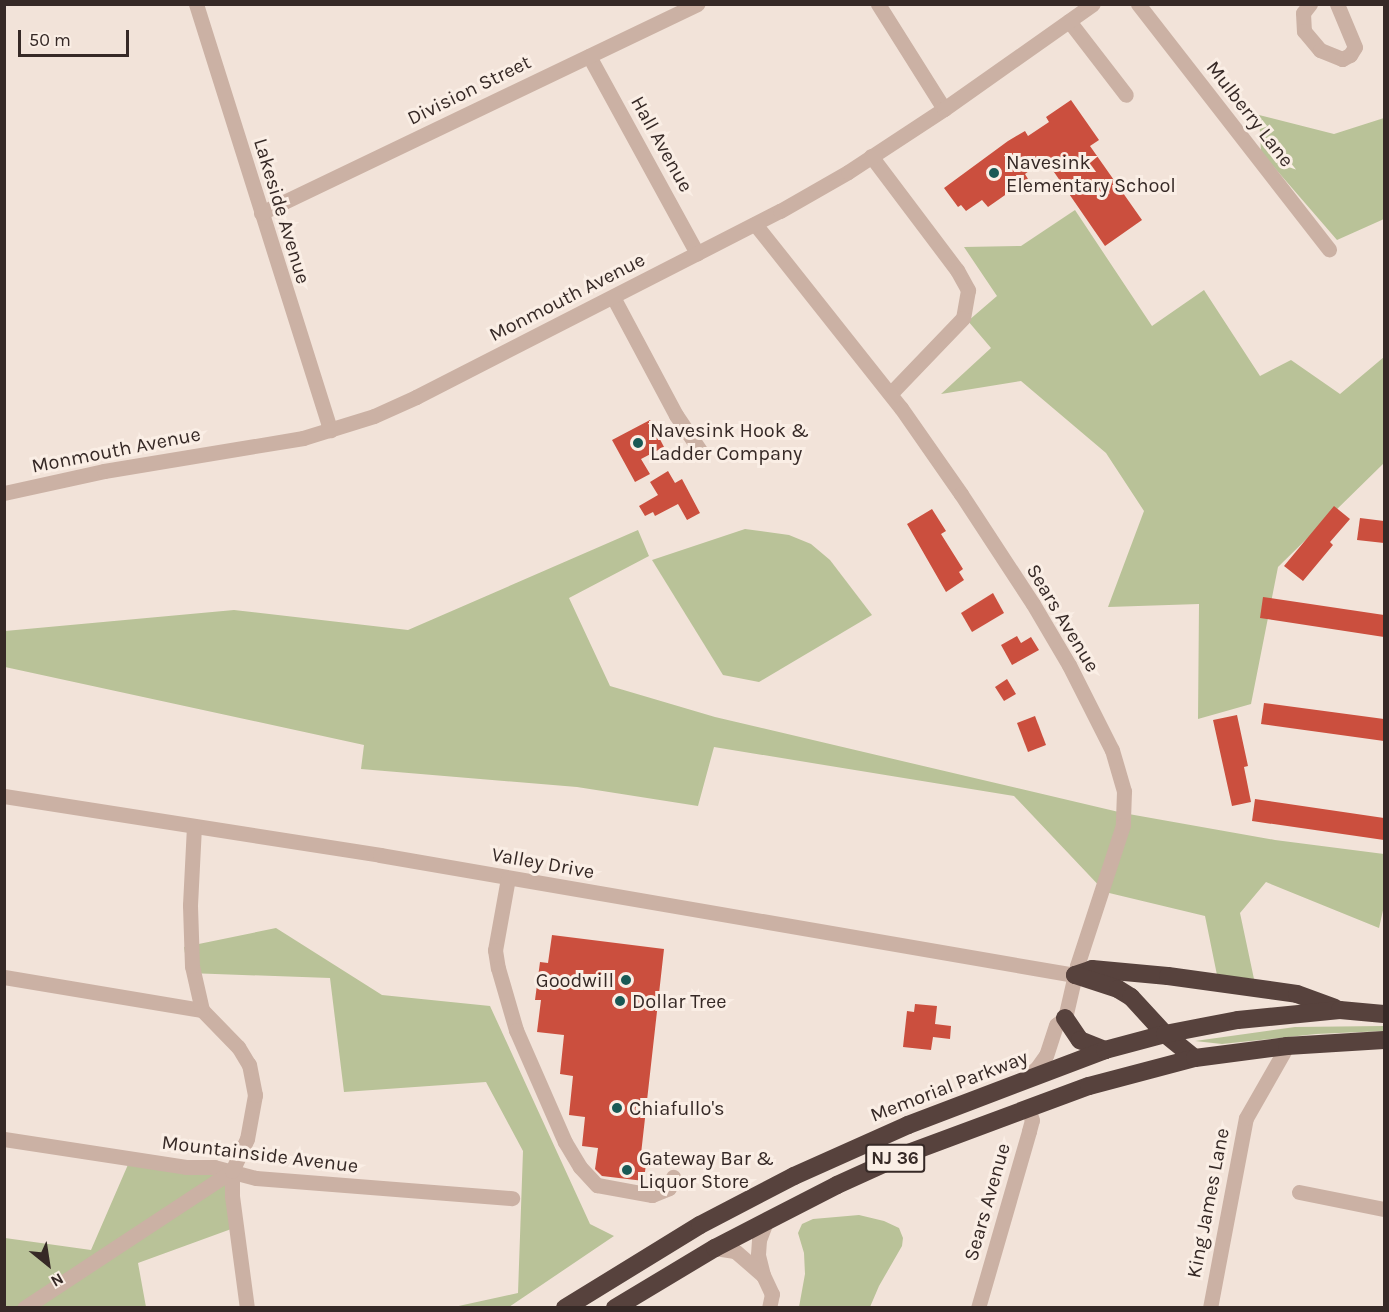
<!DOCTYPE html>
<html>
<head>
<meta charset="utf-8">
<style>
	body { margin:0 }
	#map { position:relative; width:1389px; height:1312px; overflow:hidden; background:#f2e3d9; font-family:Karla,sans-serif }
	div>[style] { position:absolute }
	.green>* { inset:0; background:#b9c298 }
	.building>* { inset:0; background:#cb4f3e }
	.minor>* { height:15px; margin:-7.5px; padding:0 7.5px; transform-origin:7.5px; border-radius:7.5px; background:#cbb1a4 }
	.highway>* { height:18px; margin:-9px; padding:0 9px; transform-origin:9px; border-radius:9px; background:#57423d }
	.dots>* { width:16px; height:16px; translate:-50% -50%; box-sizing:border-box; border:3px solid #faeee5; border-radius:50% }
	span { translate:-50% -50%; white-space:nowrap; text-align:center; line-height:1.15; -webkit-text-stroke:6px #faeee5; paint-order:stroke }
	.shield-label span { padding:2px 4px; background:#faeee5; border:2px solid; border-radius:4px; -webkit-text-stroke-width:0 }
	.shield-label { font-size:18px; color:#362926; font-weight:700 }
	.street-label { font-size:20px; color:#362926 }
	.poi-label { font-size:20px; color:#362926 }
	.left { translate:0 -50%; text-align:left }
	.right { translate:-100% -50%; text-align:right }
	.frame { position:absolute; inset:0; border:6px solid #362926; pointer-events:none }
	.north { position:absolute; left:18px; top:1234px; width:60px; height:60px; -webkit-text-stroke:4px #faeee5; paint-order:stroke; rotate:150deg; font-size:16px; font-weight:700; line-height:24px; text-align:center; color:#362926 }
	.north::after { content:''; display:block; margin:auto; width:21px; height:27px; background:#362926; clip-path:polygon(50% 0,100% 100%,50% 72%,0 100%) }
	.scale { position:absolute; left:18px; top:30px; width:111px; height:27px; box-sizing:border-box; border:3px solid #362926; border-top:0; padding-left:8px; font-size:18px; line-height:21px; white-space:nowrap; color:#362926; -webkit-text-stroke:4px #faeee5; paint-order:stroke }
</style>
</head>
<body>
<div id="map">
	<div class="green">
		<i style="clip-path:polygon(1259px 115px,1334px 134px,1384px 118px,1384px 219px,1337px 240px,1261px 152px)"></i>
		<i style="clip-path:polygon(1075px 210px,1152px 326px,1204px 290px,1260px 376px,1291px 360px,1340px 394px,1384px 357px,1384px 463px,1278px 567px,1251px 704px,1198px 719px,1199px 604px,1108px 607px,1144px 511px,1106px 453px,1021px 381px,941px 394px,991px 348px,968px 321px,997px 296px,964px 247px,1021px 246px)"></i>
		<i style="clip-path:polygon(745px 529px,789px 535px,811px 544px,830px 560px,872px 615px,759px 682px,723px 675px,652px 560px)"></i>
		<i style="clip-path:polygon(638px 530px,649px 556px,569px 598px,610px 686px,715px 717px,1123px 813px,1275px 840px,1384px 854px,1384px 906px,1379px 928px,1266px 882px,1240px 913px,1254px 979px,1217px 975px,1205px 916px,1105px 892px,1014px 796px,714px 747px,698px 806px,577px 787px,361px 769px,364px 745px,5px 667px,5px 631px,234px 610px,408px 630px)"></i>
		<i style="clip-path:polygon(276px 928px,382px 995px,490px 1006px,590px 1224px,614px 1236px,509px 1307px,454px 1307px,518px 1293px,523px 1151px,486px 1082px,344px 1092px,330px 978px,188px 973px,184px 947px)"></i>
		<i style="clip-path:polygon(1384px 1026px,1384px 1031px,1316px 1034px,1222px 1044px,1195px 1041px,1295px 1027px)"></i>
		<i style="clip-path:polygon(130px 1160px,230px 1173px,234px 1228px,138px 1263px,146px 1307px,5px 1308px,5px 1238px,91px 1250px)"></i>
		<i style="clip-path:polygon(859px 1215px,884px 1221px,899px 1228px,903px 1238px,902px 1246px,879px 1286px,870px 1307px,799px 1307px,805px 1274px,804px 1253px,798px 1233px,802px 1224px,813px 1219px)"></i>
	</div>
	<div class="building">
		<i style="clip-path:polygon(1071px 100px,1099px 140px,1090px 146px,1142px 220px,1105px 246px,1045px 159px,1025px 174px,1028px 179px,988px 207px,982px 200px,966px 211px,961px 205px,958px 207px,944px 188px,1008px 141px,1025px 131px,1028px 136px,1049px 122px,1046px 117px)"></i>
		<i style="clip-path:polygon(650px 420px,664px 447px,641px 459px,650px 474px,635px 482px,612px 440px)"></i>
		<i style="clip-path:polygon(668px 471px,675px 483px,682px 479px,700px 513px,687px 520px,678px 504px,655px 516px,653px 512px,645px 516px,639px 506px,658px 495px,650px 482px)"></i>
		<i style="clip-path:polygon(1334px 506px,1350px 519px,1330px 542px,1333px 545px,1303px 581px,1284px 566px)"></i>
		<i style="clip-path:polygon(932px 509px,946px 531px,941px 534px,963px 569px,959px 572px,964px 580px,946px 592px,907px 524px)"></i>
		<i style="clip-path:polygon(1360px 518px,1384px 521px,1384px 543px,1357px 540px)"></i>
		<i style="clip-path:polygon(993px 593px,1004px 613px,972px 632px,961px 613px)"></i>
		<i style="clip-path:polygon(1263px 597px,1384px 615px,1384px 637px,1260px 618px)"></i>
		<i style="clip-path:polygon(1017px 636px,1021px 643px,1031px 637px,1039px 650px,1012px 665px,1001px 645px)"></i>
		<i style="clip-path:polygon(1007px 679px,1016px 694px,1004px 701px,995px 687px)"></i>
		<i style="clip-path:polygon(1264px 703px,1384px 719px,1384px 741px,1261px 724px)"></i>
		<i style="clip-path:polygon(1237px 715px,1248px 766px,1244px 767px,1251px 802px,1232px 806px,1213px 720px)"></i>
		<i style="clip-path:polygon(1035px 716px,1046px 745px,1028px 752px,1017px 723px)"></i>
		<i style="clip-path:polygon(1255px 799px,1384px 818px,1384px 840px,1252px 821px)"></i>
		<i style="clip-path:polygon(552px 935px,664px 949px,641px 1154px,647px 1154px,644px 1181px,602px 1176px,595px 1169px,598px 1148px,582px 1146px,585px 1117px,569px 1115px,573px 1076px,560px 1074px,564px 1035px,537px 1032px,541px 1000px,535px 1000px,540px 962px,548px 963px)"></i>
		<i style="clip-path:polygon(915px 1004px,937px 1006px,935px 1024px,951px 1026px,950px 1039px,933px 1037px,931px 1050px,903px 1047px,907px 1011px,914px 1012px)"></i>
	</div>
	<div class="minor">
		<i style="left:196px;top:4px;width:447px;rotate:72.5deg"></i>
		<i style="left:878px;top:4px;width:124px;rotate:57.8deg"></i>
		<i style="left:1138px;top:4px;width:311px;rotate:52.1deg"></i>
		<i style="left:1310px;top:4px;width:11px;rotate:128deg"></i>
		<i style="left:1303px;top:13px;width:18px;rotate:87deg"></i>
		<i style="left:1304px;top:31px;width:25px;rotate:50deg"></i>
		<i style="left:1320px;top:50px;width:24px;rotate:22deg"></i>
		<i style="left:1342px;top:59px;width:9px;rotate:-27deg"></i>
		<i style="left:1350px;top:55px;width:9px;rotate:-58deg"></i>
		<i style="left:1355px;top:47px;width:47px;rotate:-112.7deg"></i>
		<i style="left:1069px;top:21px;width:93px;rotate:52.4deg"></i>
		<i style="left:589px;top:56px;width:225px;rotate:61.3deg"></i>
		<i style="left:871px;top:156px;width:143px;rotate:53deg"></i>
		<i style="left:957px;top:270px;width:23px;rotate:61deg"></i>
		<i style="left:968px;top:290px;width:28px;rotate:100deg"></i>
		<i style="left:963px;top:318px;width:105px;rotate:133.8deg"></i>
		<i style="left:261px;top:213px;width:484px;rotate:-25.6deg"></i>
		<i style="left:755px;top:224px;width:235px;rotate:51.6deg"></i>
		<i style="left:901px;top:408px;width:105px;rotate:55.1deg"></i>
		<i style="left:961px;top:494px;width:131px;rotate:56.8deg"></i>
		<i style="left:1033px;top:604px;width:71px;rotate:59.5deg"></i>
		<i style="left:1069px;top:665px;width:95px;rotate:63.2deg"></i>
		<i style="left:1112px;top:750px;width:43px;rotate:73.7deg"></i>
		<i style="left:1124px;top:791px;width:34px;rotate:92deg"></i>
		<i style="left:1123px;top:825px;width:148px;rotate:108.1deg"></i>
		<i style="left:1077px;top:966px;width:53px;rotate:103deg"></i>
		<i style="left:1065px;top:1018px;width:11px;rotate:142deg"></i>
		<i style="left:1056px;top:1025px;width:32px;rotate:108deg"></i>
		<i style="left:1046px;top:1055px;width:16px;rotate:125deg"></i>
		<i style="left:1037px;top:1068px;width:16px;rotate:142deg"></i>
		<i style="left:613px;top:297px;width:134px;rotate:61.9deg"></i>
		<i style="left:676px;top:415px;width:45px;rotate:56deg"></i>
		<i style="left:4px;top:493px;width:102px;rotate:-12.4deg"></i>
		<i style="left:104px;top:471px;width:202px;rotate:-9.4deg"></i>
		<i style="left:303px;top:438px;width:74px;rotate:-17.2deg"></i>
		<i style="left:374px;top:416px;width:46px;rotate:-24.3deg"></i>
		<i style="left:416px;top:397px;width:409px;rotate:-27.1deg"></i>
		<i style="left:780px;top:211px;width:78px;rotate:-29.8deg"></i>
		<i style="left:848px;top:172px;width:115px;rotate:-33.3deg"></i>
		<i style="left:944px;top:109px;width:182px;rotate:-35.2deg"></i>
		<i style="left:4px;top:796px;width:381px;rotate:8.9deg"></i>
		<i style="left:380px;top:855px;width:705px;rotate:9.8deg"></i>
		<i style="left:508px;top:878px;width:73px;rotate:100.2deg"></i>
		<i style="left:495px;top:950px;width:18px;rotate:81deg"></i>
		<i style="left:498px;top:968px;width:65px;rotate:73.8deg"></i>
		<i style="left:516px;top:1030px;width:122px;rotate:66.4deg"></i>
		<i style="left:565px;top:1142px;width:29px;rotate:59deg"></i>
		<i style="left:580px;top:1167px;width:25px;rotate:47deg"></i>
		<i style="left:597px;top:1185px;width:56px;rotate:10.3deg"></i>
		<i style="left:652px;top:1195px;width:18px;rotate:-22deg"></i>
		<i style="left:669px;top:1188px;width:12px;rotate:-70deg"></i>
		<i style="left:4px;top:977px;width:201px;rotate:9.5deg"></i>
		<i style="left:4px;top:1139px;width:184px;rotate:8.7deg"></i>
		<i style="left:186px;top:1167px;width:28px"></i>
		<i style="left:214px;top:1167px;width:43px;rotate:14.7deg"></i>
		<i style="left:256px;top:1178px;width:257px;rotate:4.5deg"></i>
		<i style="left:232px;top:1171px;width:25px;rotate:90deg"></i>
		<i style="left:232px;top:1196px;width:113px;rotate:82.4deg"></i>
		<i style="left:1299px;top:1192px;width:87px;rotate:11.3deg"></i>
		<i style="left:767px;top:1219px;width:22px;rotate:111deg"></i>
		<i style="left:759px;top:1240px;width:15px;rotate:94deg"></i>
		<i style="left:758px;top:1255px;width:21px;rotate:76deg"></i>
		<i style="left:763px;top:1275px;width:21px;rotate:65deg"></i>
		<i style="left:772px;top:1294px;width:14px;rotate:102deg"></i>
		<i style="left:715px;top:1248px;width:20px;rotate:9deg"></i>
		<i style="left:735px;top:1251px;width:37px;rotate:41deg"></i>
		<i style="left:24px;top:1308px;width:249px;rotate:-33.4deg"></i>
		<i style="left:232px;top:1171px;width:35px;rotate:-65deg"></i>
		<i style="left:247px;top:1139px;width:45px;rotate:-79.7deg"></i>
		<i style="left:255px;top:1095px;width:31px;rotate:-101deg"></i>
		<i style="left:249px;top:1065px;width:21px;rotate:-121deg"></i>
		<i style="left:238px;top:1047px;width:52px;rotate:-134.2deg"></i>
		<i style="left:202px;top:1010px;width:45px;rotate:-102.8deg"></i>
		<i style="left:192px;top:966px;width:61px;rotate:-91.9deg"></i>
		<i style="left:190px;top:905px;width:79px;rotate:-87.1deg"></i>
		<i style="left:978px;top:1308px;width:184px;rotate:-73.9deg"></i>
		<i style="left:1029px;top:1131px;width:11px;rotate:-75deg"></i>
		<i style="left:1032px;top:1120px;width:13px;rotate:-108deg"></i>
		<i style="left:1210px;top:1308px;width:193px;rotate:-79.3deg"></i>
		<i style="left:1246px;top:1118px;width:83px;rotate:-60.3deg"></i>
	</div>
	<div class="highway">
		<i style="left:1075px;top:975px;width:18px;rotate:-19deg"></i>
		<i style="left:1092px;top:969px;width:76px;rotate:5.3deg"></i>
		<i style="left:1168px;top:976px;width:130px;rotate:7.9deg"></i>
		<i style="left:1297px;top:994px;width:40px;rotate:20.2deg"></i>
		<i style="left:1075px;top:975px;width:45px;rotate:18deg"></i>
		<i style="left:1118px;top:989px;width:15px;rotate:32deg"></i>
		<i style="left:1131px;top:997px;width:50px;rotate:47.4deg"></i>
		<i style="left:1165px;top:1034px;width:38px;rotate:39deg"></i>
		<i style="left:1065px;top:1018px;width:27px;rotate:56deg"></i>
		<i style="left:1080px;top:1040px;width:27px;rotate:22deg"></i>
		<i style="left:565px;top:1308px;width:158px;rotate:-31.6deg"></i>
		<i style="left:700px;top:1225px;width:106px;rotate:-27.5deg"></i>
		<i style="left:794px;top:1176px;width:125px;rotate:-24.1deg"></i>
		<i style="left:908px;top:1125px;width:211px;rotate:-20.8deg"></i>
		<i style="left:1105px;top:1050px;width:62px;rotate:-14.9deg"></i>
		<i style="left:1165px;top:1034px;width:74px;rotate:-10.9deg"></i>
		<i style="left:1238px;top:1020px;width:102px;rotate:-5.6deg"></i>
		<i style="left:1340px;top:1010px;width:44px;rotate:5.2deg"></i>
		<i style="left:615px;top:1308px;width:117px;rotate:-31deg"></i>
		<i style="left:715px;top:1248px;width:137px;rotate:-27.3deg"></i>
		<i style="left:837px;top:1185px;width:72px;rotate:-24.4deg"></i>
		<i style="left:903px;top:1155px;width:198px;rotate:-20.4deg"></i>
		<i style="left:1089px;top:1086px;width:110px;rotate:-14.8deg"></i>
		<i style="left:1195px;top:1058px;width:93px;rotate:-7.4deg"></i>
		<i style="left:1287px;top:1046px;width:97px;rotate:-3.5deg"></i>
	</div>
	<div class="dots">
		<i style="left:994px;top:173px;background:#1a5955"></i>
		<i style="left:638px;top:443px;background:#1a5955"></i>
		<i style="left:626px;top:980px;background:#1a5955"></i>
		<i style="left:620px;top:1001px;background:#1a5955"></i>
		<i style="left:617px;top:1108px;background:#1a5955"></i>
		<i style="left:627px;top:1170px;background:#1a5955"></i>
	</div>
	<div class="shield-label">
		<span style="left:895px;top:1158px">NJ 36</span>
	</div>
	<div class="street-label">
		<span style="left:469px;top:90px;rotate:-26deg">Division Street</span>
		<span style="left:1250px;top:114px;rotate:52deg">Mulberry Lane</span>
		<span style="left:662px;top:144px;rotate:61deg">Hall Avenue</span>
		<span style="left:282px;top:211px;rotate:73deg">Lakeside Avenue</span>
		<span style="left:567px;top:297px;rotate:-27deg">Monmouth Avenue</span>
		<span style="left:116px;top:450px;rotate:-11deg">Monmouth Avenue</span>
		<span style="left:1063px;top:618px;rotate:59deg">Sears Avenue</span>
		<span style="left:543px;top:863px;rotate:10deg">Valley Drive</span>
		<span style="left:949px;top:1086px;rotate:-21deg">Memorial Parkway</span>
		<span style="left:260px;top:1154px;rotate:7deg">Mountainside Avenue</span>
		<span style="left:987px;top:1202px;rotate:-74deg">Sears Avenue</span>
		<span style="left:1208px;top:1203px;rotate:-79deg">King James Lane</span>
	</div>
	<div class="poi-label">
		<span class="left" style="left:1006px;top:174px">Navesink<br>Elementary School</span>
		<span class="left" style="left:650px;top:442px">Navesink Hook &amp;<br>Ladder Company</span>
		<span class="right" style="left:614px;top:980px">Goodwill</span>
		<span class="left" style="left:632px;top:1001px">Dollar Tree</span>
		<span class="left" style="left:629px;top:1108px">Chiafullo's</span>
		<span class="left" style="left:639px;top:1170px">Gateway Bar &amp;<br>Liquor Store</span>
	</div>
	<div class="frame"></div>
	<div class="north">N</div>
	<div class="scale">50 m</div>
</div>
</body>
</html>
